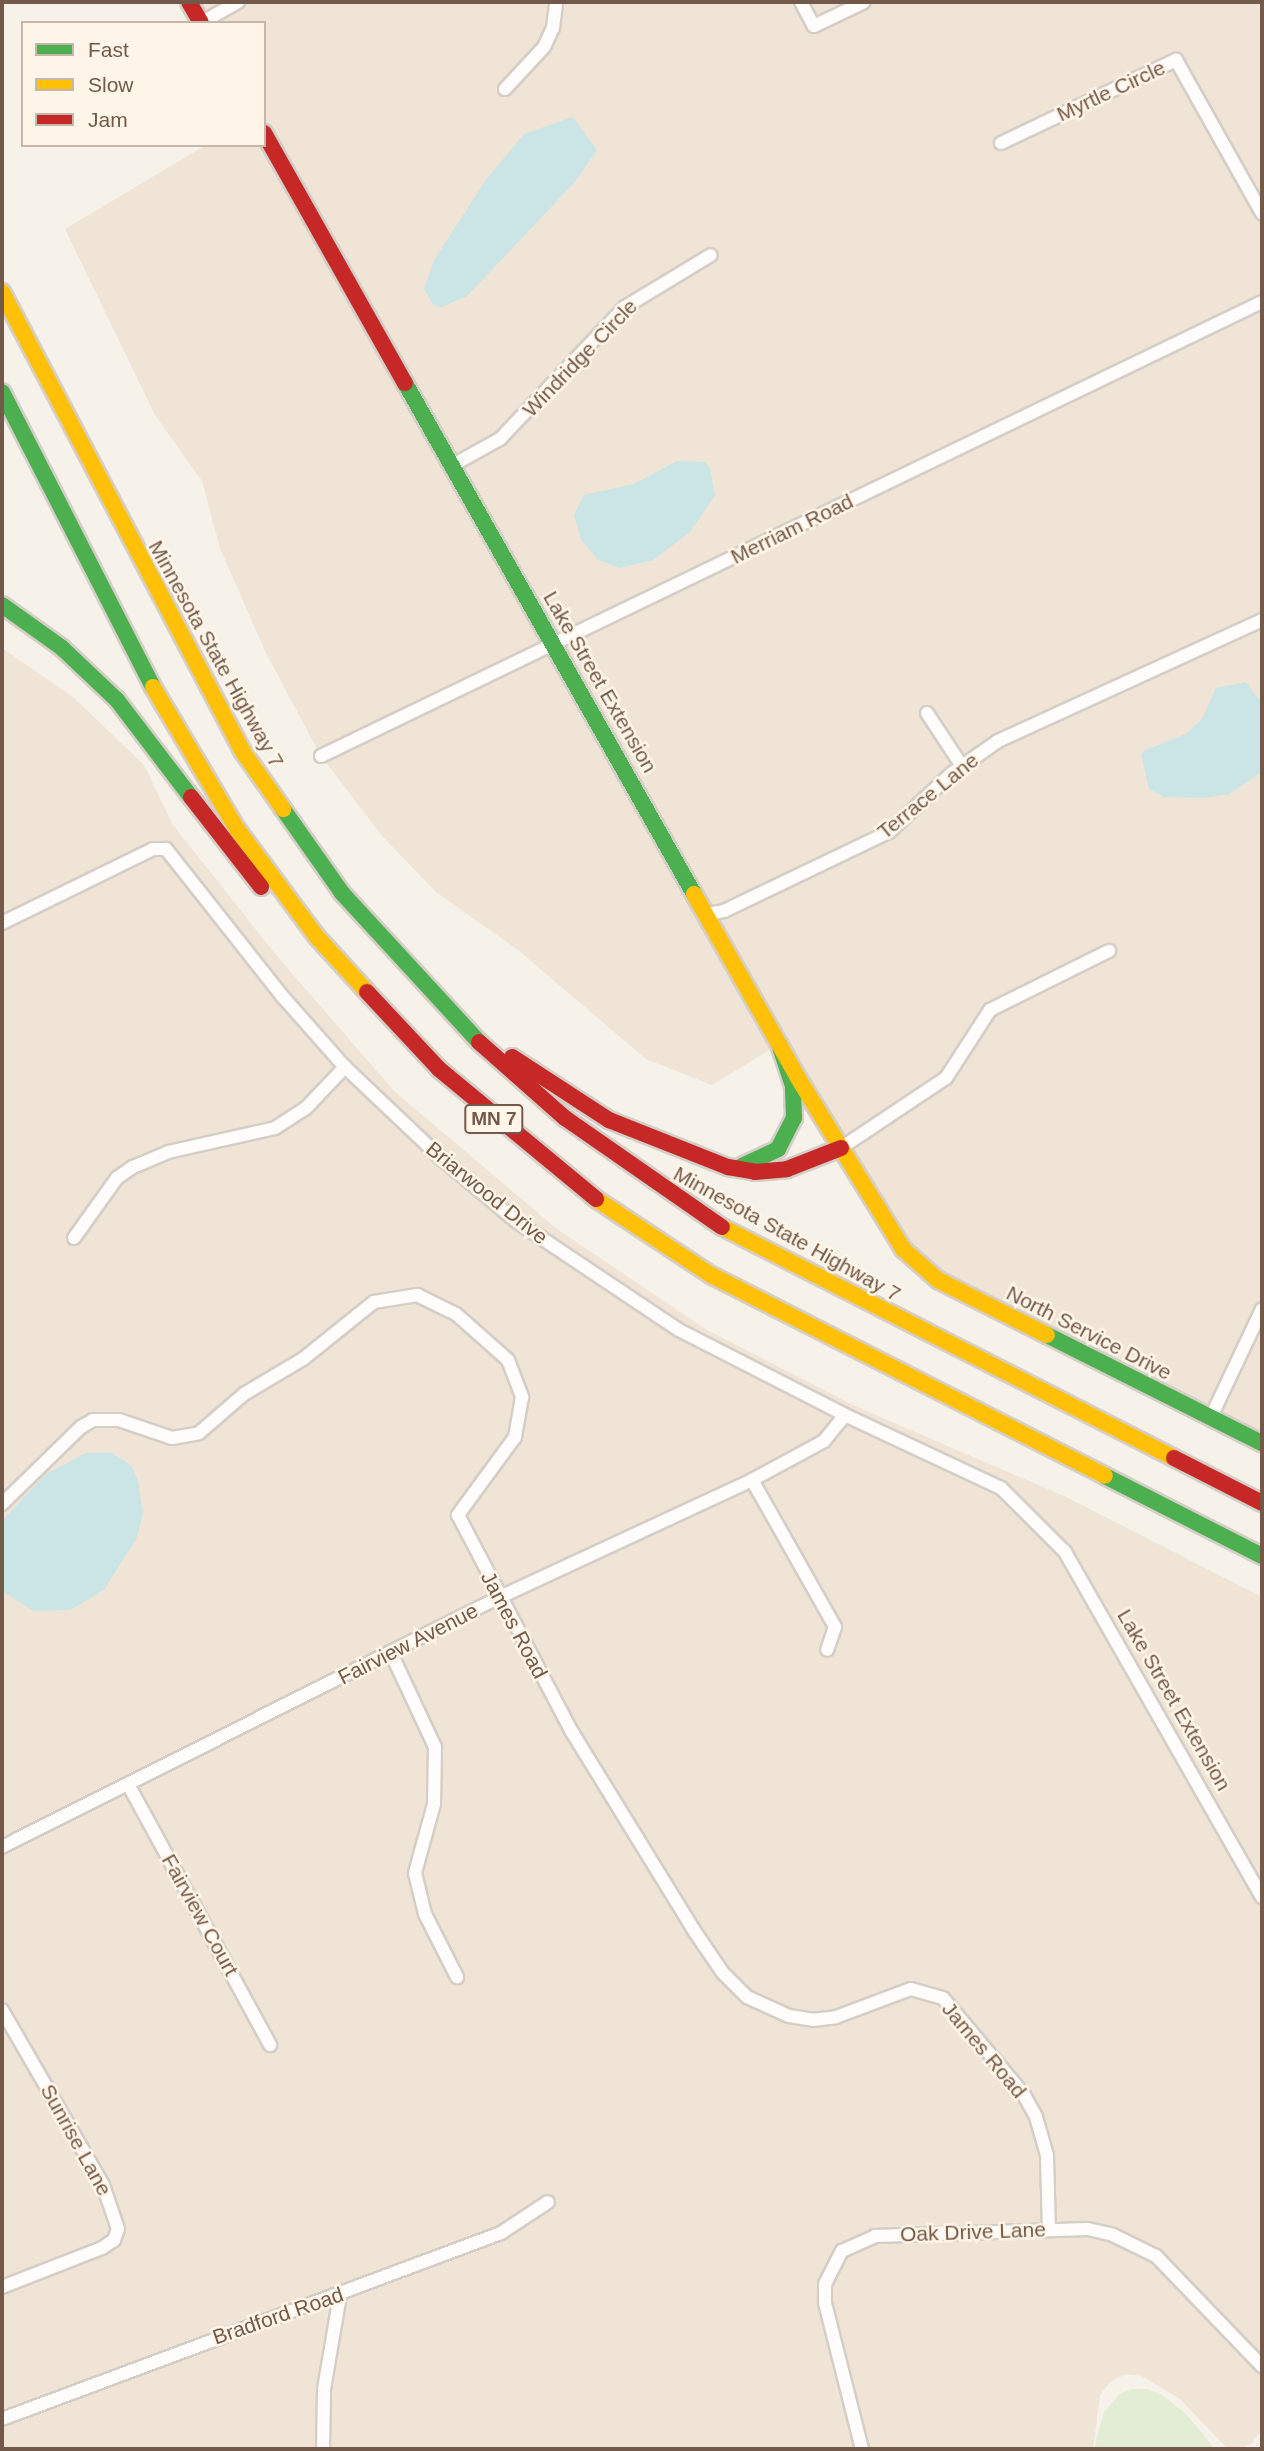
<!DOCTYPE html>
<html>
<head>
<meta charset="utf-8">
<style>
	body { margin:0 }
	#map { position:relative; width:1264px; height:2451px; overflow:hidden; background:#f6f1e9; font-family:Helvetica,sans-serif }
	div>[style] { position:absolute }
	.residential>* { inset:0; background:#efe4d6 }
	.green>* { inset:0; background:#e2edd4 }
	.water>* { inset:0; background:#cbe4e6 }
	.roads { filter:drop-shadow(2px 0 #d5cec7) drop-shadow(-2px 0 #d5cec7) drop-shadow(0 2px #d5cec7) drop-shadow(0 -2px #d5cec7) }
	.street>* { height:12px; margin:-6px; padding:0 6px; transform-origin:6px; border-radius:6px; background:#fefdfc }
	.fast>* { height:16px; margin:-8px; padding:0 8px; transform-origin:8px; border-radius:8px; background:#4caf50 }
	.slow>* { height:16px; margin:-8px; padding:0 8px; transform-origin:8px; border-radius:8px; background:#ffc107 }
	.jam>* { height:16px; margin:-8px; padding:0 8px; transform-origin:8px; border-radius:8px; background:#c62828 }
	span { translate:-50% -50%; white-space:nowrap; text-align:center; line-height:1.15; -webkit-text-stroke:5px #fff6e9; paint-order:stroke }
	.shield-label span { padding:2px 5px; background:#fff6e9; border:2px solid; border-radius:5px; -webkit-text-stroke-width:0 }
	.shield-label { font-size:19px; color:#735949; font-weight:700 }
	.street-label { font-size:21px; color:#735949 }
	.frame { position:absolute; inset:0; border:4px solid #735949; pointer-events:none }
	.legend { position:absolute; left:21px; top:21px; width:245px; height:126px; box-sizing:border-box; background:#fff6e9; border:2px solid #c7b7a9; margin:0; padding:9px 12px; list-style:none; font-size:21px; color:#735949 }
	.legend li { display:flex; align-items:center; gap:14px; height:35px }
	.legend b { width:35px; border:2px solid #c7b7a9 }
</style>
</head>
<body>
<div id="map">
	<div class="residential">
		<i style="clip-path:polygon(201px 2px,1262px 2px,1262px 1443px,924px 1269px,779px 1044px,712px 1085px,646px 1059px,518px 950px,436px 892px,383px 837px,321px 756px,265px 651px,220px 548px,202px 481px,155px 415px,65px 229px,206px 145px,264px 145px,264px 23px,213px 23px)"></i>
		<i style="clip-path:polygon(2px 648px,73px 697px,144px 765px,173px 825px,276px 955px,394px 1091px,557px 1229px,707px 1330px,855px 1406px,1064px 1496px,1262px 1597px,1262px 2430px,1252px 2443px,1239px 2449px,1226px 2447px,1180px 2399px,1142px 2376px,1126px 2374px,1110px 2382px,1100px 2395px,1093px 2449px,2px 2449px)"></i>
	</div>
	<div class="green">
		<i style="clip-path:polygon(1132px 2389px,1147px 2389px,1162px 2395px,1186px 2414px,1215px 2449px,1094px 2449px,1104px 2412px,1120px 2394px)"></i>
	</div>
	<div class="water">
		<i style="clip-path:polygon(573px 117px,597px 150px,575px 182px,467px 296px,441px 307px,433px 304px,424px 289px,434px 260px,486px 180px,524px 134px)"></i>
		<i style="clip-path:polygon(677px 461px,705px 462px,710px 469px,715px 495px,690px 532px,653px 560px,620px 568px,598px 560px,581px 539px,574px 515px,584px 495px,634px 484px)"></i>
		<i style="clip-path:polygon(1246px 682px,1262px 703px,1262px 772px,1229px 794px,1205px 798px,1164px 797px,1149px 789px,1141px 754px,1145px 750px,1186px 734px,1202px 719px,1216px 688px)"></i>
		<i style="clip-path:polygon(86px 1453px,112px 1453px,131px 1465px,138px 1481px,143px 1514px,136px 1539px,104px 1590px,70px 1610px,34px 1611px,2px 1591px,2px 1521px,46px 1474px)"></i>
	</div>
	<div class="roads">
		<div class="street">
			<i style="left:801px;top:2px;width:27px;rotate:62deg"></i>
			<i style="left:814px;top:26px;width:55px;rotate:-25.6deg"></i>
			<i style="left:201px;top:23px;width:43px;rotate:-29.6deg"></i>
			<i style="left:505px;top:89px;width:57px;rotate:-47.1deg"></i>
			<i style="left:544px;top:47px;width:21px;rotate:-65deg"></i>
			<i style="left:553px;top:28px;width:26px;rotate:-83deg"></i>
			<i style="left:1001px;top:143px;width:194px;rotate:-25.4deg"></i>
			<i style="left:1176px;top:60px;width:176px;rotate:60.7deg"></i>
			<i style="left:453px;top:465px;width:54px;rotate:-29deg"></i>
			<i style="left:500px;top:439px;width:182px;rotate:-46.6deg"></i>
			<i style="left:625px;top:307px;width:100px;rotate:-31.2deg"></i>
			<i style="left:927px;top:713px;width:64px;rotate:56.6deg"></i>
			<i style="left:321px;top:756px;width:1045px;rotate:-25.76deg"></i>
			<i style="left:707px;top:914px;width:17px;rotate:-10deg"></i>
			<i style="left:724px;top:911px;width:183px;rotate:-25.6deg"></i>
			<i style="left:889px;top:832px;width:85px;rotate:-43.1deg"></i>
			<i style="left:951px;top:774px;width:57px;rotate:-35.1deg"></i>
			<i style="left:998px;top:741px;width:290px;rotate:-24.6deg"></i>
			<i style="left:2px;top:923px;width:168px;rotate:-26.1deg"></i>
			<i style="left:153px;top:849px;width:13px"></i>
			<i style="left:166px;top:849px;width:189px;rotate:51.7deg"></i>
			<i style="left:283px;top:997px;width:94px;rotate:48.5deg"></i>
			<i style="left:345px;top:1067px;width:132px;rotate:43.5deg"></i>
			<i style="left:441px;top:1158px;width:98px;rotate:40deg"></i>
			<i style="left:516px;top:1221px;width:196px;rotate:33.8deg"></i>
			<i style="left:679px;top:1330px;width:186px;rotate:27.1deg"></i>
			<i style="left:845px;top:1415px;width:172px;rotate:25.1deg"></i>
			<i style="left:1001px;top:1488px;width:91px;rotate:45deg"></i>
			<i style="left:1065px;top:1552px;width:397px;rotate:60.3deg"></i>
			<i style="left:841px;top:1148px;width:126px;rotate:-33.7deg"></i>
			<i style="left:946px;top:1078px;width:81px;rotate:-57.1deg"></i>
			<i style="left:990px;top:1010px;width:133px;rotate:-26.4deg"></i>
			<i style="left:74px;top:1238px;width:74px;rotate:-54.4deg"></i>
			<i style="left:117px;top:1178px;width:19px;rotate:-35deg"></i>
			<i style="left:133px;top:1167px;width:38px;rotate:-23deg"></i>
			<i style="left:168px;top:1152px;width:110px;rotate:-12.6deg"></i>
			<i style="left:275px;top:1128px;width:37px;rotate:-33deg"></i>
			<i style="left:306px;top:1108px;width:57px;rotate:-46.4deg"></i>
			<i style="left:1211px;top:1417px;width:119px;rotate:-64.7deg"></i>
			<i style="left:752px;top:1480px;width:169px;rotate:60.5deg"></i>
			<i style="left:835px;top:1627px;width:24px;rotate:109deg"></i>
			<i style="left:2px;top:1504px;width:110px;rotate:-44.3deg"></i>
			<i style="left:81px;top:1427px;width:14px;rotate:-30deg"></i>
			<i style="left:93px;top:1420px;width:26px"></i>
			<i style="left:119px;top:1420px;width:56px;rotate:18.8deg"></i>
			<i style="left:172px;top:1438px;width:27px;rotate:-10deg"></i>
			<i style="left:199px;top:1433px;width:60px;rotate:-40.9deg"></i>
			<i style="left:244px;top:1394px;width:69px;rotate:-30.7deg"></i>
			<i style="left:303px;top:1359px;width:91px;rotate:-38.8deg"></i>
			<i style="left:374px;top:1302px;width:44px;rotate:-9.2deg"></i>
			<i style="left:417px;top:1295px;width:43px;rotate:26deg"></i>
			<i style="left:456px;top:1314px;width:69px;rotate:41.5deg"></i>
			<i style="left:508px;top:1360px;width:40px;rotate:69deg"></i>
			<i style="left:522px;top:1397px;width:41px;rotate:99.9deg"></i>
			<i style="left:515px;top:1437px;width:97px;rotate:126.2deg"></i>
			<i style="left:458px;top:1515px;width:245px;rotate:62.3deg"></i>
			<i style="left:572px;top:1732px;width:231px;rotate:58.4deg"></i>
			<i style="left:693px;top:1929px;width:53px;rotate:55.7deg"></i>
			<i style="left:723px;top:1973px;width:34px;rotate:45deg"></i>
			<i style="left:747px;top:1997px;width:46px;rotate:24.3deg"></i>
			<i style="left:789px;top:2016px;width:24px;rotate:9deg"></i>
			<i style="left:813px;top:2020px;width:23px;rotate:-7deg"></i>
			<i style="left:836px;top:2017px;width:80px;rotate:-20.5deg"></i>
			<i style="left:911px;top:1989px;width:33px;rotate:16deg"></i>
			<i style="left:943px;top:1998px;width:126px;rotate:50.1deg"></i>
			<i style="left:1024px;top:2095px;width:25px;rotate:61deg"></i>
			<i style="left:1036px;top:2117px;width:40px;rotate:74deg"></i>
			<i style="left:1047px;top:2155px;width:75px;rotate:88.5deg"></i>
			<i style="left:391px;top:1653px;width:104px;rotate:64.9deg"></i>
			<i style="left:435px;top:1747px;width:57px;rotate:91deg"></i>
			<i style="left:434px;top:1804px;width:72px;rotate:105.4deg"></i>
			<i style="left:415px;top:1873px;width:42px;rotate:76.3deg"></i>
			<i style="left:425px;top:1914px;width:71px;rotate:63.1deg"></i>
			<i style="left:129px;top:1786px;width:295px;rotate:61.4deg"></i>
			<i style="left:2px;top:1847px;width:555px;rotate:-26.66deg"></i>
			<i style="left:498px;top:1598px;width:280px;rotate:-24.9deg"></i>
			<i style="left:752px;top:1480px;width:82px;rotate:-28.4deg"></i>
			<i style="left:824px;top:1441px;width:33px;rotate:-51deg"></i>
			<i style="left:2px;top:2010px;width:202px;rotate:60deg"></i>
			<i style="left:103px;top:2185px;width:46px;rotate:71.2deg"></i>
			<i style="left:118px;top:2229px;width:12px;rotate:110deg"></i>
			<i style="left:114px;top:2240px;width:14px;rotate:146deg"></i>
			<i style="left:102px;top:2248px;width:107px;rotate:158.7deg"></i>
			<i style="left:2px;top:2419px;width:533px;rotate:-20.44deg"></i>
			<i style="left:501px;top:2233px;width:56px;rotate:-33.4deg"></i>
			<i style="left:323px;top:2449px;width:60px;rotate:-89deg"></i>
			<i style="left:324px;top:2389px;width:95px;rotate:-80.3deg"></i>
			<i style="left:862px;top:2449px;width:151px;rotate:-104.2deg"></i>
			<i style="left:825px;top:2303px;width:19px;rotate:-90deg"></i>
			<i style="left:825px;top:2284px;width:37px;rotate:-63deg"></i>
			<i style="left:842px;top:2251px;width:36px;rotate:-24deg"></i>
			<i style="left:875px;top:2236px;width:213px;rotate:-1.9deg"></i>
			<i style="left:1088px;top:2229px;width:26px;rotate:13deg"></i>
			<i style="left:1113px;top:2235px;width:48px;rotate:26deg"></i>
			<i style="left:1156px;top:2256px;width:153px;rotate:46.1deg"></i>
		</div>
		<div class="fast">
			<i style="left:405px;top:383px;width:587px;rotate:60.51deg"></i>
			<i style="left:2px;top:392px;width:331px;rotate:62.9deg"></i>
			<i style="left:2px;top:605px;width:74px;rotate:35.6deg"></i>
			<i style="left:62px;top:648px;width:76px;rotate:43.4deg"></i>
			<i style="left:117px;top:700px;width:122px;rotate:52.7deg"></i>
			<i style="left:283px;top:809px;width:103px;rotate:54.9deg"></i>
			<i style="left:342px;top:893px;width:202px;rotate:47.4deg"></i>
			<i style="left:742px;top:1166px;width:40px;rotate:-25deg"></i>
			<i style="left:778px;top:1149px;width:35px;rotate:-63deg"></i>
			<i style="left:794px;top:1118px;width:32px;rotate:-92deg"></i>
			<i style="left:793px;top:1086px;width:44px;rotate:-108.4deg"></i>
			<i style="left:1047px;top:1335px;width:241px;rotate:26.7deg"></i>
			<i style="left:1105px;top:1476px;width:176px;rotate:27deg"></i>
		</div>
		<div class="slow">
			<i style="left:2px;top:292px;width:519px;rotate:62.35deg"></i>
			<i style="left:243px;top:752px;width:70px;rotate:54.9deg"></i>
			<i style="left:153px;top:687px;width:165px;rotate:59.4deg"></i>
			<i style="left:237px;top:829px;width:134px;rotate:53.5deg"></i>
			<i style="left:317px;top:937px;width:74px;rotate:47.7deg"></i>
			<i style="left:694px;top:894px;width:211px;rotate:60.5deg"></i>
			<i style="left:798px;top:1078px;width:201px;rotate:58.4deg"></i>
			<i style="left:903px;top:1249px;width:47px;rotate:41.5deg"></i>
			<i style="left:938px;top:1280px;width:122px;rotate:26.8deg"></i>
			<i style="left:596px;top:1199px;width:138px;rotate:33.5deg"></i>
			<i style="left:711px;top:1275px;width:442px;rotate:27deg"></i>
			<i style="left:722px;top:1227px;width:508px;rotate:27.07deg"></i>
		</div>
		<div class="jam">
			<i style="left:189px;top:2px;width:24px;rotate:60deg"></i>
			<i style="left:264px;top:133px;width:287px;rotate:60.6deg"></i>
			<i style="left:191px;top:797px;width:114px;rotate:52.1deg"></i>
			<i style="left:367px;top:992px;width:105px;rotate:46.9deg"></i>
			<i style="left:439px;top:1069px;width:204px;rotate:39.6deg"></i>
			<i style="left:479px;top:1042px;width:115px;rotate:41.5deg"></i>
			<i style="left:565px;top:1118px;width:191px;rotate:34.8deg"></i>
			<i style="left:512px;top:1057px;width:116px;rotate:33deg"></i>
			<i style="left:609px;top:1120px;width:128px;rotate:21.6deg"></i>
			<i style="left:728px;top:1167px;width:27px;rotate:10deg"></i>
			<i style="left:755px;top:1172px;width:32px;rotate:-5deg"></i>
			<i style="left:787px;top:1169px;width:58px;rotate:-21.3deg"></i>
			<i style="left:1174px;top:1458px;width:99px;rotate:27.1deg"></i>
		</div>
	</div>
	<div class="shield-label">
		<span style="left:494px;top:1119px">MN 7</span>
	</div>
	<div class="street-label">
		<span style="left:1111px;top:91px;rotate:-25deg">Myrtle Circle</span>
		<span style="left:580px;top:358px;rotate:-46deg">Windridge Circle</span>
		<span style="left:792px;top:529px;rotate:-26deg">Merriam Road</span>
		<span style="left:216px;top:654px;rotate:61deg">Minnesota State Highway 7</span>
		<span style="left:600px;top:682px;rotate:60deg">Lake Street Extension</span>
		<span style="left:928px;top:796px;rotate:-39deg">Terrace Lane</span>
		<span style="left:487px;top:1193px;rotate:39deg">Briarwood Drive</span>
		<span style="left:787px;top:1234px;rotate:29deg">Minnesota State Highway 7</span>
		<span style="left:1089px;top:1333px;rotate:27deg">North Service Drive</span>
		<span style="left:514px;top:1625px;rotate:62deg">James Road</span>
		<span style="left:408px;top:1644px;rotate:-27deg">Fairview Avenue</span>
		<span style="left:1174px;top:1700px;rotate:60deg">Lake Street Extension</span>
		<span style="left:200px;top:1915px;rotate:61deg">Fairview Court</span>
		<span style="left:984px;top:2050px;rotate:50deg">James Road</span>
		<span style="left:76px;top:2140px;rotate:61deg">Sunrise Lane</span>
		<span style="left:973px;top:2232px;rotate:-2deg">Oak Drive Lane</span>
		<span style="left:278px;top:2316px;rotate:-19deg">Bradford Road</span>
	</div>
	<div class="frame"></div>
	<ul class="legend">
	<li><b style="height:9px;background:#4caf50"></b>Fast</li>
	<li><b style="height:9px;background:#ffc107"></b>Slow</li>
	<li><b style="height:9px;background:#c62828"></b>Jam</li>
	</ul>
</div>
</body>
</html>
